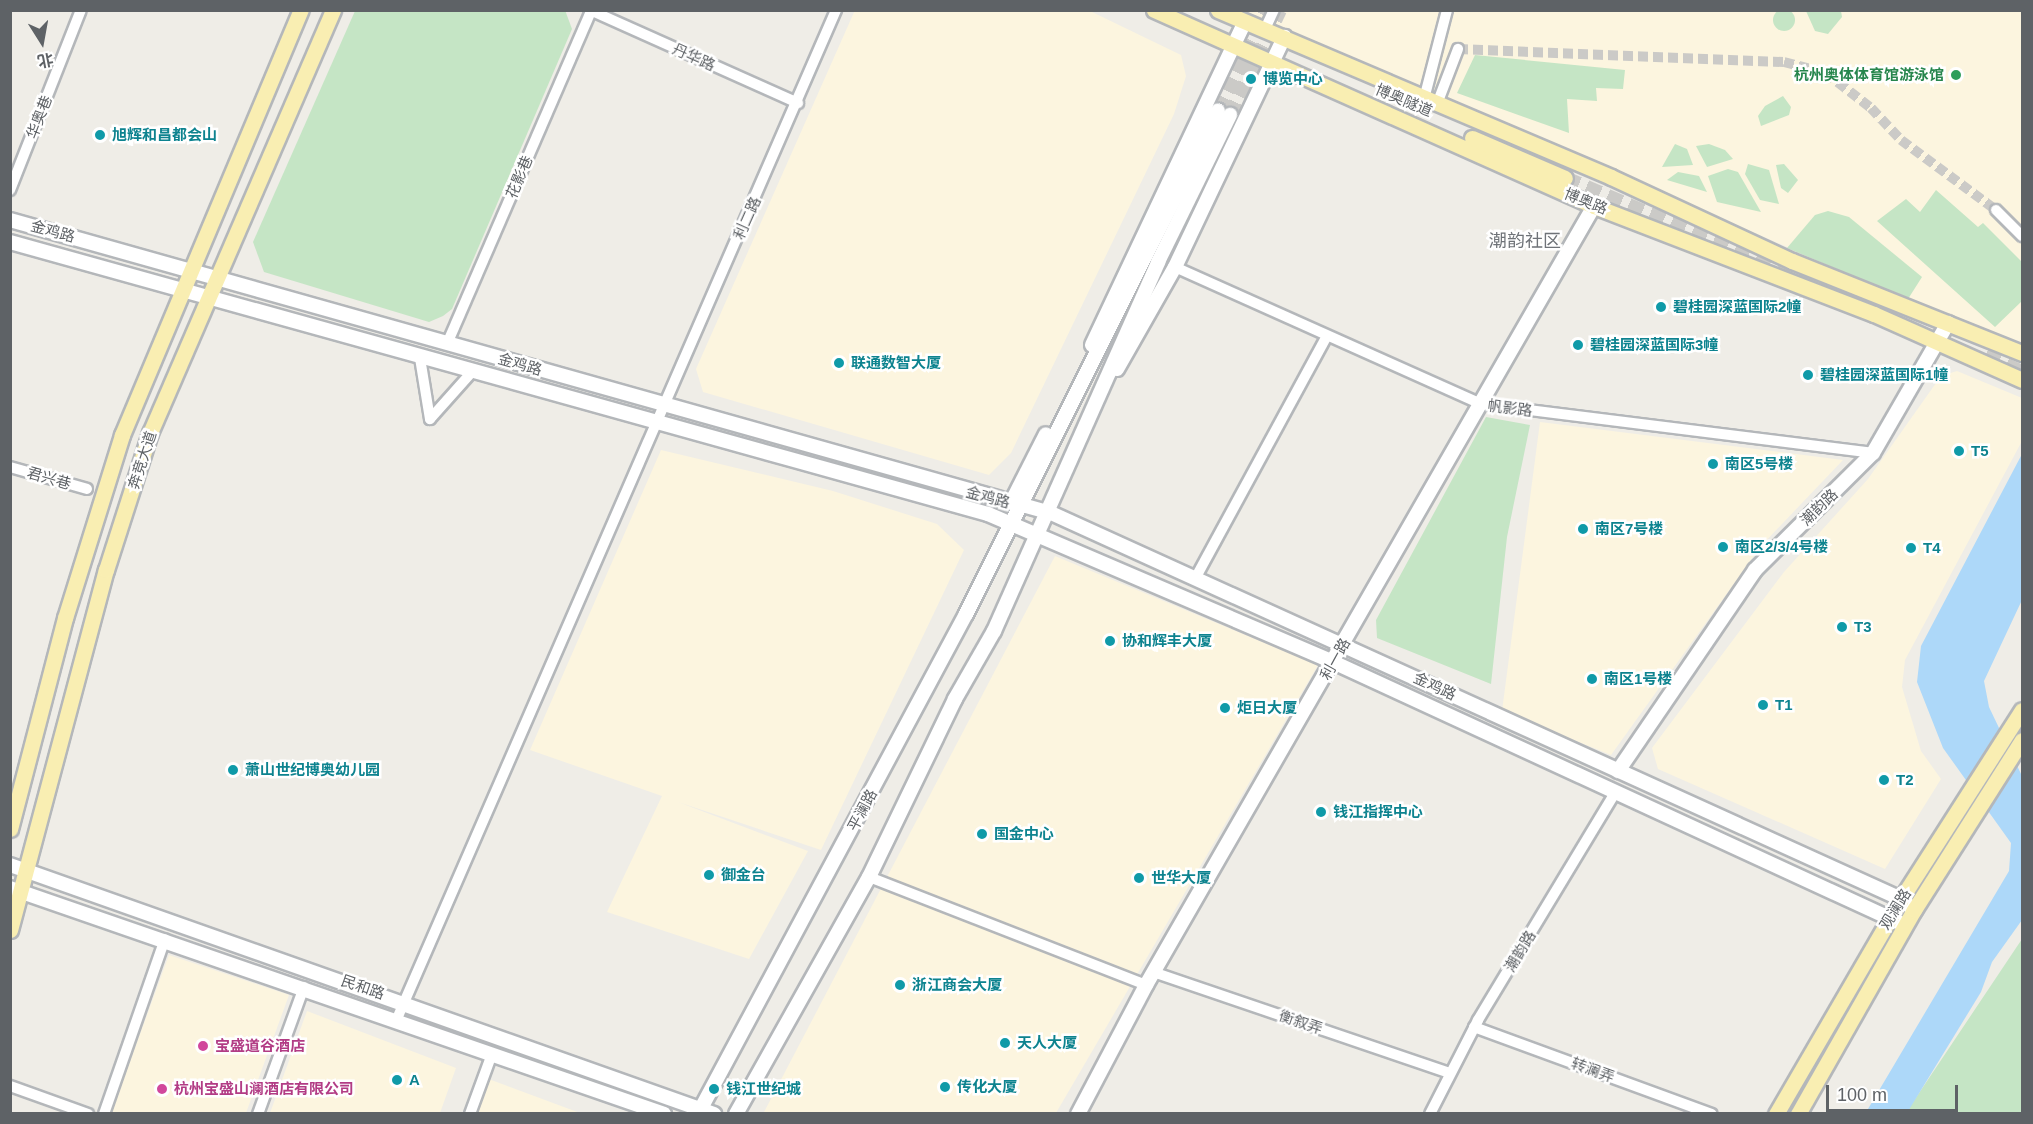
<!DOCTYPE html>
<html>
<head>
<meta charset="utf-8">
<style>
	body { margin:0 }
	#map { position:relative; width:2033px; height:1124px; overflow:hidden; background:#efede7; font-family:Arial,"Noto Sans SC",sans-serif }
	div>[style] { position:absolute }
	.commercial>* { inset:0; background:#fcf5df }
	.green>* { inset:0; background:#c5e5c5 }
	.round { border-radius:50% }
	.water>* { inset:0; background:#add8f9 }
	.street-tunnel>* { height:10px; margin-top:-5px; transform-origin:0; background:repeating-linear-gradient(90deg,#cbcac7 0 10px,transparent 0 15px) }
	.secondary-tunnel>* { height:14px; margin-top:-7px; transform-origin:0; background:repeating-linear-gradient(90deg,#cbcac7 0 14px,transparent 0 21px) }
	.primary-tunnel>* { height:15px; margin-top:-7.5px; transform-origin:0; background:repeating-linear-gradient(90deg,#cbcac7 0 15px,transparent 0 23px) }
	.roads { filter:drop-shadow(2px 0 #b4b7ba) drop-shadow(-2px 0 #b4b7ba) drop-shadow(0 2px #b4b7ba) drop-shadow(0 -2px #b4b7ba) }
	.street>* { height:10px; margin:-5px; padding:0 5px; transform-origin:5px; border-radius:5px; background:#fff }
	.secondary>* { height:14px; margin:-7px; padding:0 7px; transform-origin:7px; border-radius:7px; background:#fff }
	.primary>* { height:15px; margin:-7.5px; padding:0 7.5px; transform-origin:7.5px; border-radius:7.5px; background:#f9eeb2 }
	.dots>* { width:16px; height:16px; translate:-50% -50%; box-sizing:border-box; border:3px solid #fff; border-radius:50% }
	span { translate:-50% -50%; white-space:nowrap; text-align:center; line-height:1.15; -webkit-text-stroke:5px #fff; paint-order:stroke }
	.street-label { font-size:15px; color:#5e6266 }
	.leisure-label { font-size:15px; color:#27864d; font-weight:700 }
	.right { translate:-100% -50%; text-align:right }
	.culture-label { font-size:15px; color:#0d838f; font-weight:700 }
	.left { translate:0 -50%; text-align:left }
	.hotel-label { font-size:15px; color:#b23c85; font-weight:700 }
	.quarter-label { font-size:18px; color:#6f7378 }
	.frame { position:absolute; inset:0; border:12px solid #5e6266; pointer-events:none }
	.north { position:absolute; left:12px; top:12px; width:60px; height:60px; -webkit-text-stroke:4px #fff; paint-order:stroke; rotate:169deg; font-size:16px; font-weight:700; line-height:24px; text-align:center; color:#5e6266 }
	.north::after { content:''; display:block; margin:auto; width:21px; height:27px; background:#5e6266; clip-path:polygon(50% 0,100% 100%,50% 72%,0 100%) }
	.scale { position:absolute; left:1826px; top:1085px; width:132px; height:27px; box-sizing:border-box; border:3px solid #5e6266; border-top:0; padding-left:8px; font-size:18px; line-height:21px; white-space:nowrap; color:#5e6266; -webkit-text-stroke:4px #fff; paint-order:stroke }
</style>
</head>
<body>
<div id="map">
	<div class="commercial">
		<i style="clip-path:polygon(855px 10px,1090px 11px,1181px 55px,1186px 76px,1174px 114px,1011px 453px,989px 475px,703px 392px,696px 369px)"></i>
		<i style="clip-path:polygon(1245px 11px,2022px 11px,2022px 345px,1840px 270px)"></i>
		<i style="clip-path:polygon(1957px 371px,2022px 398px,2022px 441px,1905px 660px,1902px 687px,1921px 751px,1941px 779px,1885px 869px,1658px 769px,1652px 748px,1784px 572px,1868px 479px,1941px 376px)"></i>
		<i style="clip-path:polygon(1540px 422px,1843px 460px,1761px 546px,1611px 755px,1502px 711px)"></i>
		<i style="clip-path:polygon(661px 450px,833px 491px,937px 524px,964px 550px,821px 850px,678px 802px,808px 851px,749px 959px,607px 912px,662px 796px,530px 750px)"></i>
		<i style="clip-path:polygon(1055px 556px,1318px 665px,1056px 1113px,763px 1114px)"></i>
		<i style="clip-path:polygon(169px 955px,289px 995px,246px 1113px,111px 1113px)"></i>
		<i style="clip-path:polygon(307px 1011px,456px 1068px,440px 1113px,270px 1113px)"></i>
		<i style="clip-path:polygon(478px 1075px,580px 1113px,465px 1114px)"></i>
	</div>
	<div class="green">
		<i class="round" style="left:1773px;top:9px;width:22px;height:22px"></i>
		<i style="clip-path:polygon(565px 10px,572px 29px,452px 309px,443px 316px,429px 322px,264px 272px,253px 242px,355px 11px)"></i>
		<i style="clip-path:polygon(1806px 11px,1841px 11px,1842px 17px,1828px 34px,1815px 31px)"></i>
		<i style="clip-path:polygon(1475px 55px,1625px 70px,1623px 89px,1596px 88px,1597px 101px,1567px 99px,1569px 133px,1457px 93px)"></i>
		<i style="clip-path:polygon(1783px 96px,1791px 107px,1789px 115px,1761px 126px,1758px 116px,1765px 106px)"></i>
		<i style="clip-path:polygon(1675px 144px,1687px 149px,1693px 165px,1662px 167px)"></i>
		<i style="clip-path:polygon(1709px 144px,1725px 150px,1733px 159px,1707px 167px,1696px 146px)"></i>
		<i style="clip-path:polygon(1748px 164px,1769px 170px,1779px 204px,1760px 200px,1745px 174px)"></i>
		<i style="clip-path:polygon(1784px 164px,1798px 180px,1788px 193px,1781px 188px,1776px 165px)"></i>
		<i style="clip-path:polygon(1728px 169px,1738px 172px,1761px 212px,1717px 202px,1708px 176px)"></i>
		<i style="clip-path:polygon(1678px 172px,1699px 176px,1707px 192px,1667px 180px)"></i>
		<i style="clip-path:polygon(1936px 190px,1978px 227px,1983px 223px,2022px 262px,2022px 301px,1995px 327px,1877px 221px,1906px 199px,1920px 212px)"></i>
		<i style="clip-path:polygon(1828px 211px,1849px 217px,1922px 277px,1908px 299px,1787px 248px,1815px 215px)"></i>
		<i style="clip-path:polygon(1486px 417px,1530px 425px,1507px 537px,1491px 684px,1377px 638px,1376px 620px)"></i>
		<i style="clip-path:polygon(2022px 939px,2022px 1113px,1905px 1114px,2020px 942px)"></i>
	</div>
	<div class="water">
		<i style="clip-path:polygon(2022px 454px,2022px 600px,1984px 681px,1989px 707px,2022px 776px,2022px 920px,1992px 962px,1981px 992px,1907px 1113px,1865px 1114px,2009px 871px,2011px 843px,1943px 748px,1917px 682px,1921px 646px)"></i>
	</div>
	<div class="street-tunnel">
		<i style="left:1458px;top:49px;width:326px;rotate:2.3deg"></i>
		<i style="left:1784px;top:62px;width:43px;rotate:14.7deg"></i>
		<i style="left:1826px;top:73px;width:57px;rotate:37.9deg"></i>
		<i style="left:1871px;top:108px;width:44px;rotate:46.8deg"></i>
		<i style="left:1901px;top:140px;width:118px;rotate:36.4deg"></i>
	</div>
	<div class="secondary-tunnel">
		<i style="left:1218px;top:110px;width:111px;rotate:-63.9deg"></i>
		<i style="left:1230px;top:115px;width:116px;rotate:-64.5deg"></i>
	</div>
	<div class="primary-tunnel">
		<i style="left:1565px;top:178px;width:279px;rotate:23deg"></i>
		<i style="left:1985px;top:356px;width:40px;rotate:23.4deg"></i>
	</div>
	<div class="roads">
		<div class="street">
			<i style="left:590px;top:10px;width:228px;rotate:24.1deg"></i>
			<i style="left:1265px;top:29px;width:21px;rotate:-65deg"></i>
			<i style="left:1424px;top:99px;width:92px;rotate:-75.5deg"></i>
			<i style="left:1437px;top:104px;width:59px;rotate:-69.1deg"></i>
			<i style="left:10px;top:190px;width:193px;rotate:-68.5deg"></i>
			<i style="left:1996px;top:210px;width:37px;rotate:45deg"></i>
			<i style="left:1175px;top:267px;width:335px;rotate:24.1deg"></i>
			<i style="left:1481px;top:404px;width:395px;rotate:7.1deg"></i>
			<i style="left:447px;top:344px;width:363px;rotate:-66.6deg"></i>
			<i style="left:420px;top:358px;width:62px;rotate:80.7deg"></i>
			<i style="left:430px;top:419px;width:62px;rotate:-48.3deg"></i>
			<i style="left:10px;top:467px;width:80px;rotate:15.9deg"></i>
			<i style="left:1196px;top:577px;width:274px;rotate:-61.5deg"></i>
			<i style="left:869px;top:877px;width:297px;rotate:21.3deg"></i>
			<i style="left:1153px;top:972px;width:313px;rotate:18.8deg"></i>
			<i style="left:396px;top:1021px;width:1103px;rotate:-66.48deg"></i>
			<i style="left:1474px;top:1027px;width:253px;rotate:20.1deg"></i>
			<i style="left:10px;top:1086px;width:83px;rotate:19.7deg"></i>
			<i style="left:104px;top:1114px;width:185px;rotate:-70.8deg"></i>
			<i style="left:258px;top:1114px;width:135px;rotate:-70.1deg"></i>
			<i style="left:470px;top:1114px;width:64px;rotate:-69.9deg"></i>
			<i style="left:1430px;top:1114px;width:106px;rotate:-62.9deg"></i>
			<i style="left:1478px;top:1020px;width:267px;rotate:-58.9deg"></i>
		</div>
		<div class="secondary">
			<i style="left:10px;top:220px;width:1081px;rotate:15.72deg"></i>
			<i style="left:1051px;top:513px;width:934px;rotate:24.42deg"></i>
			<i style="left:1901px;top:899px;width:17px;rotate:40deg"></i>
			<i style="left:10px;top:242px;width:1015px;rotate:15.54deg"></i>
			<i style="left:988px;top:514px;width:375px;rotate:23.2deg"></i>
			<i style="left:1333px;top:662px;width:624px;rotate:24.72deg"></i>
			<i style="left:1092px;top:345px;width:357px;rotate:-64.7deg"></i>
			<i style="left:1117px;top:369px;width:117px;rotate:-60.4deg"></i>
			<i style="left:1175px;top:267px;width:255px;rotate:-64.6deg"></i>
			<i style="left:1011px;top:503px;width:77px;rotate:-63.1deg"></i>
			<i style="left:1618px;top:771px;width:243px;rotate:-55.7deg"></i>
			<i style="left:1755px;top:570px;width:166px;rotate:-44.8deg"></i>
			<i style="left:1873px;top:453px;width:150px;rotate:-60deg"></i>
			<i style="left:10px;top:865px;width:747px;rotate:19.48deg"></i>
			<i style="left:10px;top:888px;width:692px;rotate:19.06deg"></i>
			<i style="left:698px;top:1114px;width:567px;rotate:-61.81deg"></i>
			<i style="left:966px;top:614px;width:563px;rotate:-63.43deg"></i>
			<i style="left:736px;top:1114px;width:272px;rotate:-60.7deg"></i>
			<i style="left:869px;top:877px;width:198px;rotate:-64.2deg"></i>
			<i style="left:955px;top:699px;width:78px;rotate:-60.2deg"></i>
			<i style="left:994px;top:631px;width:404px;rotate:-66deg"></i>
			<i style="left:1158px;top:262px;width:164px;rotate:-63.9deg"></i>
			<i style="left:1078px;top:1114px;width:146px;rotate:-62.2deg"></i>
			<i style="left:1146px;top:985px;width:899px;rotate:-60.1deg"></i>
		</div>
		<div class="primary">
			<i style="left:1154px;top:10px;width:482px;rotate:24deg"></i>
			<i style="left:1594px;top:206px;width:300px;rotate:21.1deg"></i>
			<i style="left:1874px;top:314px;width:162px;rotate:24deg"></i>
			<i style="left:1218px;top:10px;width:427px;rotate:23deg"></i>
			<i style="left:1611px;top:177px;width:200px;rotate:24.9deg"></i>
			<i style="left:1792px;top:261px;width:248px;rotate:21.8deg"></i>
			<i style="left:1472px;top:138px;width:101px;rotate:23.3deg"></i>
			<i style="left:10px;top:829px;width:218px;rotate:-75.4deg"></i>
			<i style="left:65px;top:618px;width:192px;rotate:-72.7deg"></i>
			<i style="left:122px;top:435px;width:461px;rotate:-67.2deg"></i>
			<i style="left:10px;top:930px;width:373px;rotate:-75.1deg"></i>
			<i style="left:106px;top:570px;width:144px;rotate:-72.2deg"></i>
			<i style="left:150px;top:433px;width:461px;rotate:-66.6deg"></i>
			<i style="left:1776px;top:1114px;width:249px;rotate:-59.8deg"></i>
			<i style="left:1901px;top:899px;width:224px;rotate:-57.4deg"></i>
			<i style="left:1798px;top:1114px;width:235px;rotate:-60.4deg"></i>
			<i style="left:1914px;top:910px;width:201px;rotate:-57.6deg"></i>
		</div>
	</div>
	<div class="dots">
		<i style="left:1956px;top:75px;background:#2e9e5b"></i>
		<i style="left:1251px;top:79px;background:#0f9aa8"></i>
		<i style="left:100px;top:135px;background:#0f9aa8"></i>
		<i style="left:1661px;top:307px;background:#0f9aa8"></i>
		<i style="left:1578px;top:345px;background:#0f9aa8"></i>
		<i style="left:839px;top:363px;background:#0f9aa8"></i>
		<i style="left:1808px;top:375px;background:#0f9aa8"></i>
		<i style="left:1959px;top:451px;background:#0f9aa8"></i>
		<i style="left:1713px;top:464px;background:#0f9aa8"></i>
		<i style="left:1583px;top:529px;background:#0f9aa8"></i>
		<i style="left:1723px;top:547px;background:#0f9aa8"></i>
		<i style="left:1911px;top:548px;background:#0f9aa8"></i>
		<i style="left:1842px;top:627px;background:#0f9aa8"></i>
		<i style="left:1110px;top:641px;background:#0f9aa8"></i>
		<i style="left:1592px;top:679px;background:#0f9aa8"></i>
		<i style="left:1763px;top:705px;background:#0f9aa8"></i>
		<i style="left:1225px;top:708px;background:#0f9aa8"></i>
		<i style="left:233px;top:770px;background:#0f9aa8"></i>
		<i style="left:1884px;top:780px;background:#0f9aa8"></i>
		<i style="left:1321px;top:812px;background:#0f9aa8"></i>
		<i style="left:982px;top:834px;background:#0f9aa8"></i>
		<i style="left:709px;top:875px;background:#0f9aa8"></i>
		<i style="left:1139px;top:878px;background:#0f9aa8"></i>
		<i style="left:900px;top:985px;background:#0f9aa8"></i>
		<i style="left:1005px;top:1043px;background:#0f9aa8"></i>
		<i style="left:203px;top:1046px;background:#d1479c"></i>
		<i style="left:397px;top:1080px;background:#0f9aa8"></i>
		<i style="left:945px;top:1087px;background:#0f9aa8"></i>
		<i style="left:162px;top:1089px;background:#d1479c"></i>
		<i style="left:714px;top:1089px;background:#0f9aa8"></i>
	</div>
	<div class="street-label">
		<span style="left:694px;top:57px;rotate:24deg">丹华路</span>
		<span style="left:1404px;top:100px;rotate:23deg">博奥隧道</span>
		<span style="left:39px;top:117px;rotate:-69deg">华奥巷</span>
		<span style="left:519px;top:177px;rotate:-67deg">花影巷</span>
		<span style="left:1586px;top:201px;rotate:22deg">博奥路</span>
		<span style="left:747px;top:218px;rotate:-66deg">利二路</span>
		<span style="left:53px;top:231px;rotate:15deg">金鸡路</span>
		<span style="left:520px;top:364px;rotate:16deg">金鸡路</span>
		<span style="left:1510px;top:408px;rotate:7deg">帆影路</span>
		<span style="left:142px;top:460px;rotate:-72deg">奔竞大道</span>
		<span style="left:49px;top:478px;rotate:16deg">君兴巷</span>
		<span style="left:988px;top:497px;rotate:15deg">金鸡路</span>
		<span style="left:1819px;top:507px;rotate:-44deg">潮韵路</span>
		<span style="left:1335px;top:659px;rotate:-61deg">利一路</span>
		<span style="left:1435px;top:686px;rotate:25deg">金鸡路</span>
		<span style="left:862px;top:810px;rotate:-62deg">平澜路</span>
		<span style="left:1895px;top:909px;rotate:-58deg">观澜路</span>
		<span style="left:1520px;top:951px;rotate:-59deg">潮韵路</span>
		<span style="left:363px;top:987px;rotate:19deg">民和路</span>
		<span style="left:1301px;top:1022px;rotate:19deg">衡叙弄</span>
		<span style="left:1593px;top:1070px;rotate:20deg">转澜弄</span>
	</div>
	<div class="leisure-label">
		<span class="right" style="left:1944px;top:75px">杭州奥体体育馆游泳馆</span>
	</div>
	<div class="culture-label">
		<span class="left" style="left:1263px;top:79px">博览中心</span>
		<span class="left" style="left:112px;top:135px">旭辉和昌都会山</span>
		<span class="left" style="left:1673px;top:307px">碧桂园深蓝国际2幢</span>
		<span class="left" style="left:1590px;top:345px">碧桂园深蓝国际3幢</span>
		<span class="left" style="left:851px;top:363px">联通数智大厦</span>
		<span class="left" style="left:1820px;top:375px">碧桂园深蓝国际1幢</span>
		<span class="left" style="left:1971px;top:451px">T5</span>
		<span class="left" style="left:1725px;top:464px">南区5号楼</span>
		<span class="left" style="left:1595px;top:529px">南区7号楼</span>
		<span class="left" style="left:1735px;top:547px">南区2/3/4号楼</span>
		<span class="left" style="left:1923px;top:548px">T4</span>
		<span class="left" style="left:1854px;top:627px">T3</span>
		<span class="left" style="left:1122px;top:641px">协和辉丰大厦</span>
		<span class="left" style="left:1604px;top:679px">南区1号楼</span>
		<span class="left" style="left:1775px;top:705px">T1</span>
		<span class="left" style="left:1237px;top:708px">炬日大厦</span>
		<span class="left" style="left:245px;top:770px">萧山世纪博奥幼儿园</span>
		<span class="left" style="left:1896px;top:780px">T2</span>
		<span class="left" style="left:1333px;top:812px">钱江指挥中心</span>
		<span class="left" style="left:994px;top:834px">国金中心</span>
		<span class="left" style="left:721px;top:875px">御金台</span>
		<span class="left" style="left:1151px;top:878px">世华大厦</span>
		<span class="left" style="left:912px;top:985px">浙江商会大厦</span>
		<span class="left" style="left:1017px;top:1043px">天人大厦</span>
		<span class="left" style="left:409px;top:1080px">A</span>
		<span class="left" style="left:957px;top:1087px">传化大厦</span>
		<span class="left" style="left:726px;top:1089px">钱江世纪城</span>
	</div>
	<div class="hotel-label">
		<span class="left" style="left:215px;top:1046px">宝盛道谷酒店</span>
		<span class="left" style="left:174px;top:1089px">杭州宝盛山澜酒店有限公司</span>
	</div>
	<div class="quarter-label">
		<span style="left:1525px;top:241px">潮韵社区</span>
	</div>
	<div class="frame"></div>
	<div class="north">北</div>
	<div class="scale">100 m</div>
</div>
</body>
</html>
